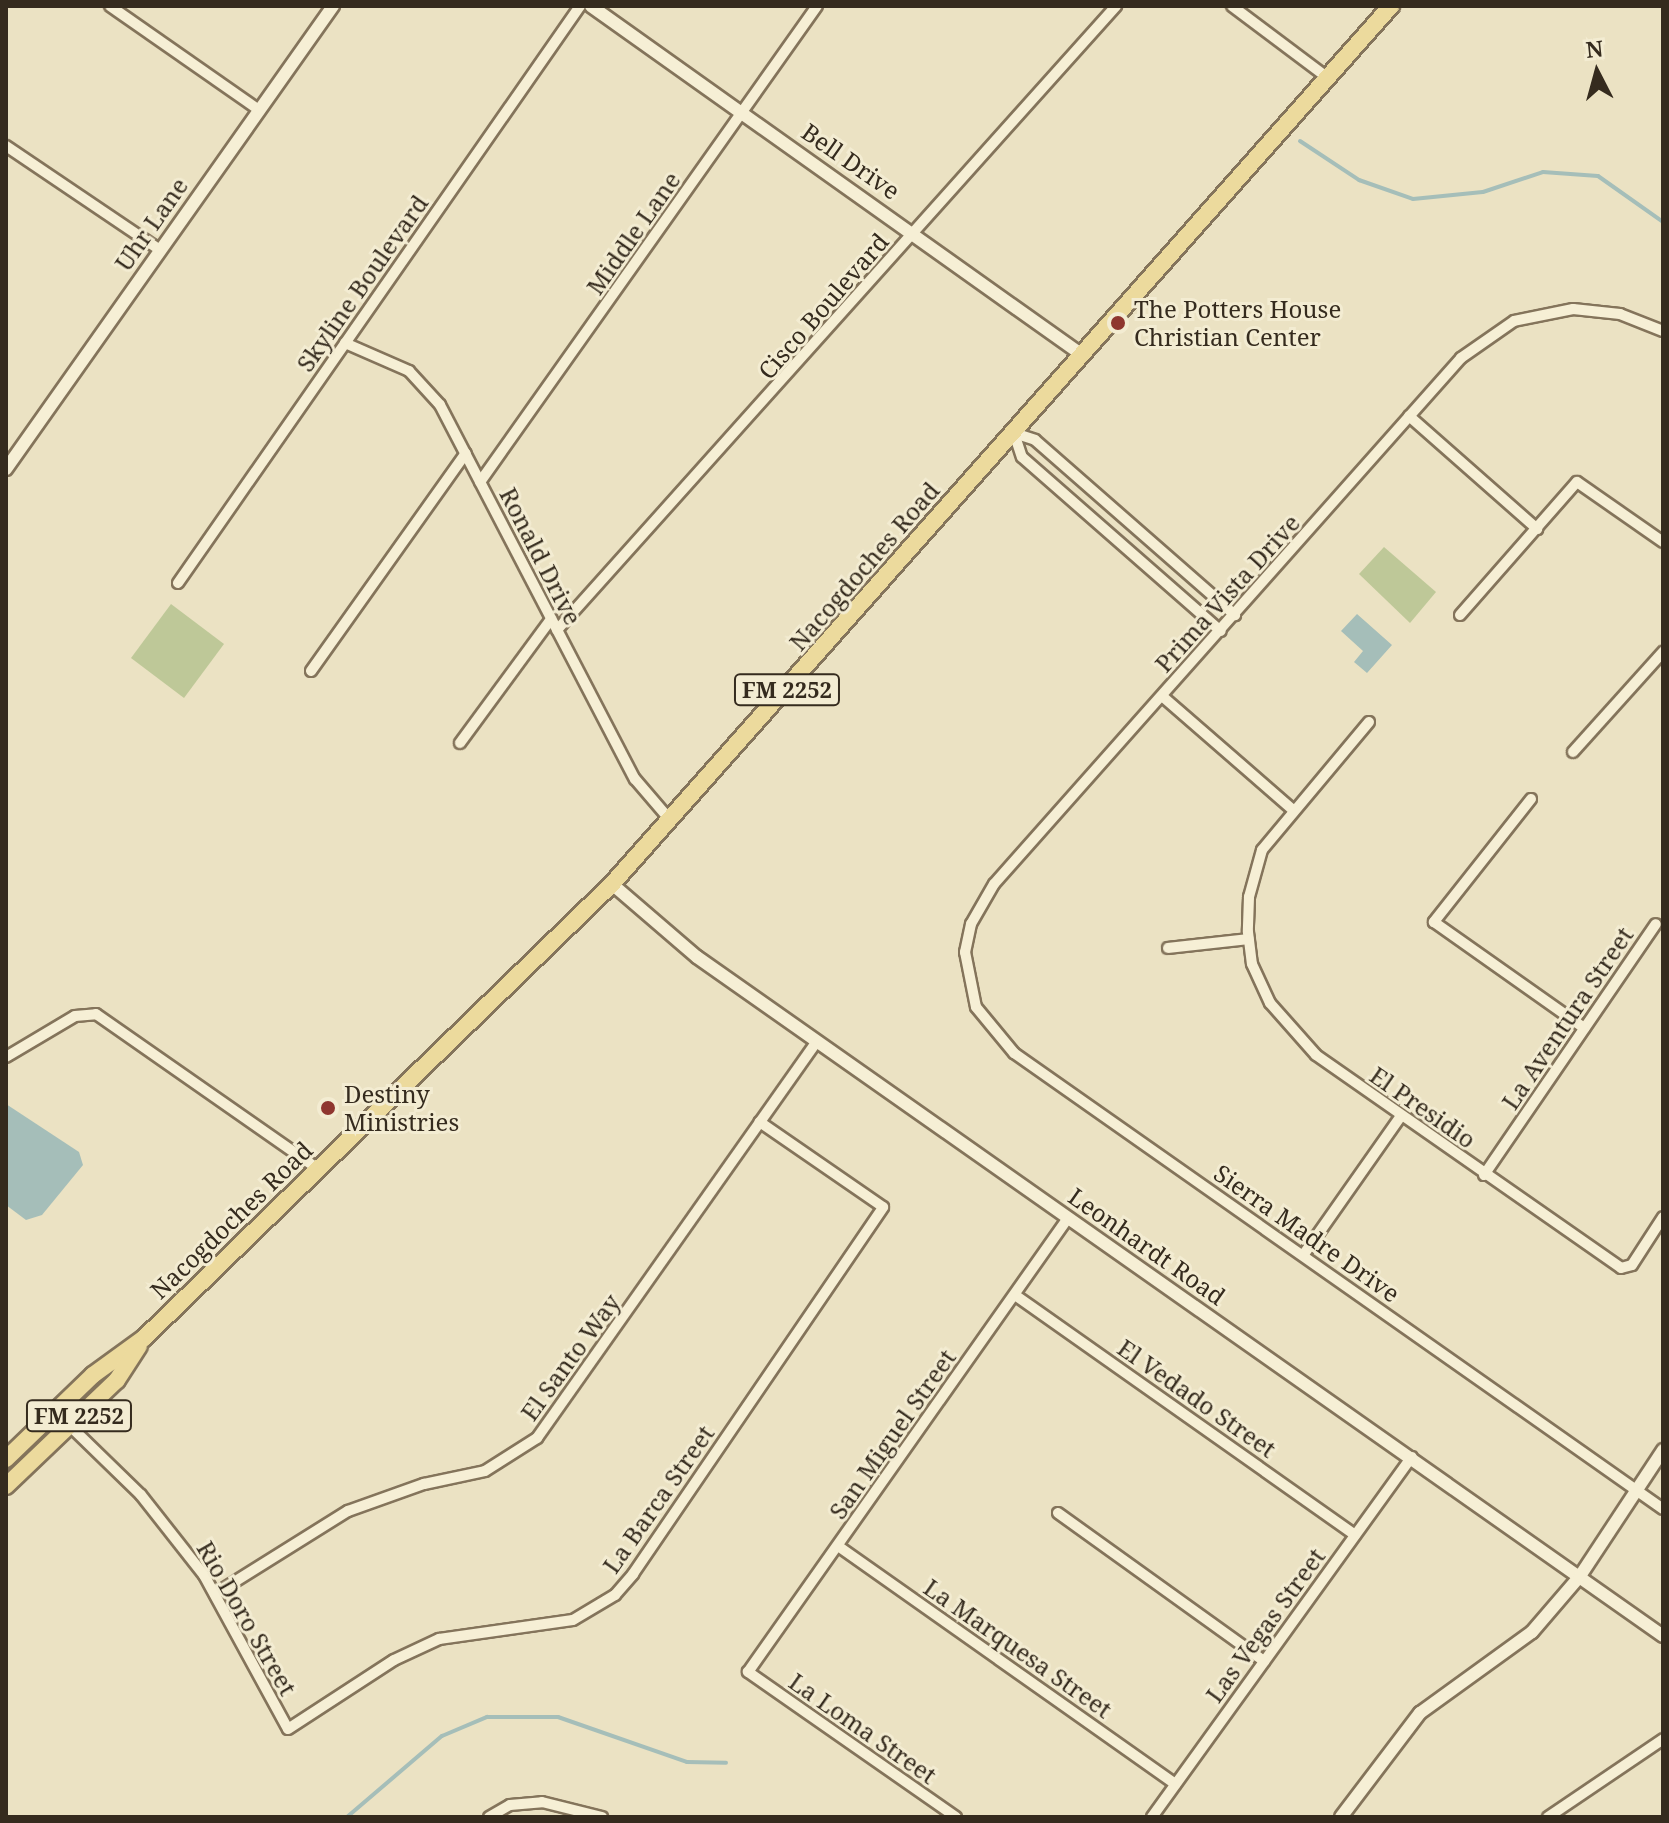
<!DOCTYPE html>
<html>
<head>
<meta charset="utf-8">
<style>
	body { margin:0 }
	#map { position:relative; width:1669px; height:1823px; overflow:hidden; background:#ebe2c3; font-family:"Noto Serif",serif }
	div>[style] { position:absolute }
	.green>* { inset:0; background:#bec898 }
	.water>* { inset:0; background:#a5beb9 }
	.stream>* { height:4px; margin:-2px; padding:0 2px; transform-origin:2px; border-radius:2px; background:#a5beb9 }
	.roads { filter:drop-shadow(2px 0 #84745b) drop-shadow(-2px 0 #84745b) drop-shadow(0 2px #84745b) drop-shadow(0 -2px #84745b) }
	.minor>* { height:10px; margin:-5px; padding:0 5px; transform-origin:5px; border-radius:5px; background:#f6efd5 }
	.tertiary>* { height:12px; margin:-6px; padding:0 6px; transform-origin:6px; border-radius:6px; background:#f6efd5 }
	.primary>* { height:16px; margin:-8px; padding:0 8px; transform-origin:8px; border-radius:8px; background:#ecda9d }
	.dots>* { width:22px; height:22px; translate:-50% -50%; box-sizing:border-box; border:4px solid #f3ecd2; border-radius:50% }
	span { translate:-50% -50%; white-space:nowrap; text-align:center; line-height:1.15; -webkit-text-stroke:6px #f3ecd2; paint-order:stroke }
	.shield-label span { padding:2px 6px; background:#f3ecd2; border:2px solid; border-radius:6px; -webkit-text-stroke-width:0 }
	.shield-label { font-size:22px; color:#352b1e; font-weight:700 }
	.street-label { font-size:24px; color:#352b1e }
	.poi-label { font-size:24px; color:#352b1e }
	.left { translate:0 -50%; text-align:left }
	.frame { position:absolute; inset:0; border:8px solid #352b1e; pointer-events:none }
	.north { position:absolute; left:1557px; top:32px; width:80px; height:80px; -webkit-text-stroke:6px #f3ecd2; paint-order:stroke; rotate:354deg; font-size:22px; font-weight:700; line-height:32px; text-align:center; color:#352b1e }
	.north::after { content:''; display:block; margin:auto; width:28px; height:36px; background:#352b1e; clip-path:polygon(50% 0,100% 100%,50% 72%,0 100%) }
</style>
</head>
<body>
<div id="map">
	<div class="green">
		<i style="clip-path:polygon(1384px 547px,1436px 592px,1410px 623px,1359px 574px)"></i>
		<i style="clip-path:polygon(171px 604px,224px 644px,184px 698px,131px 658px)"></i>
	</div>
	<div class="water">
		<i style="clip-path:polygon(1357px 614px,1392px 645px,1367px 673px,1354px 662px,1363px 651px,1341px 631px)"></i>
		<i style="clip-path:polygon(6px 1104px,79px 1152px,83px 1165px,42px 1215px,26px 1220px,6px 1205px)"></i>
	</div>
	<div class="stream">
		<i style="left:1300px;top:141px;width:71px;rotate:33.5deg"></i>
		<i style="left:1359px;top:180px;width:57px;rotate:19.4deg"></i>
		<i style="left:1413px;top:199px;width:70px;rotate:-5.7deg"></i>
		<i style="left:1483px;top:192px;width:63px;rotate:-18.4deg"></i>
		<i style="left:1543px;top:172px;width:55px;rotate:4.2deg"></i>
		<i style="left:1598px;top:176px;width:80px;rotate:35.3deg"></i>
		<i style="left:347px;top:1817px;width:125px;rotate:-40.5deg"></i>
		<i style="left:442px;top:1736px;width:49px;rotate:-22.9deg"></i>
		<i style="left:487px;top:1717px;width:71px"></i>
		<i style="left:558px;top:1717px;width:137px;rotate:19.2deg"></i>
		<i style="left:687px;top:1762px;width:39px;rotate:1deg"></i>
	</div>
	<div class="roads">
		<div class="minor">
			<i style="left:110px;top:6px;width:182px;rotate:34.9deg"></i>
			<i style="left:1232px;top:6px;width:120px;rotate:36.9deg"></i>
			<i style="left:6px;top:146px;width:186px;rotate:34deg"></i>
			<i style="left:1663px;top:331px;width:46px;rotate:-158.4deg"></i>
			<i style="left:1620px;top:314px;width:47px;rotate:-173.9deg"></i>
			<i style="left:1573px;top:309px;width:60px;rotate:168.5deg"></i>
			<i style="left:1514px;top:321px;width:65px;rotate:145.1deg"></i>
			<i style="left:1461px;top:358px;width:703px;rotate:131.6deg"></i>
			<i style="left:994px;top:884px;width:46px;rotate:119.9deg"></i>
			<i style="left:971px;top:924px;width:29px;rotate:102deg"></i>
			<i style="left:965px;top:952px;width:56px;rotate:78.7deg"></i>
			<i style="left:976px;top:1007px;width:60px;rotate:50.4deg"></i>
			<i style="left:1014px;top:1053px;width:793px;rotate:35.09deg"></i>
			<i style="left:345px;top:343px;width:70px;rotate:23.6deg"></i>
			<i style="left:409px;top:371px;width:46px;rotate:47.6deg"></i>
			<i style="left:440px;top:405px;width:422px;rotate:62.5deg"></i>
			<i style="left:635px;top:779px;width:55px;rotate:49.4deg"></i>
			<i style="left:1409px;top:416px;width:171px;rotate:41.4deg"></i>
			<i style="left:1014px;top:433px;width:25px;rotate:72deg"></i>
			<i style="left:1022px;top:457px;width:264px;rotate:41.2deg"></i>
			<i style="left:1014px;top:433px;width:22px;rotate:18deg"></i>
			<i style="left:1035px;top:440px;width:266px;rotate:41.2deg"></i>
			<i style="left:480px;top:482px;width:583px;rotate:-54.7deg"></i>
			<i style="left:178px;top:583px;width:703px;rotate:-55.13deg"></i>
			<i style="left:1460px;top:615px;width:177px;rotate:-48.7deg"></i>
			<i style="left:1577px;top:482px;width:105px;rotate:34.9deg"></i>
			<i style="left:557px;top:630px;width:838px;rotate:-48.14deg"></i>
			<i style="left:311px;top:671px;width:267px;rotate:-54.6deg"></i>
			<i style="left:1162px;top:696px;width:171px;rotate:41deg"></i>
			<i style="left:1369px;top:722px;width:167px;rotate:129.9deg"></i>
			<i style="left:1262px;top:850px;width:49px;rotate:105.5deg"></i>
			<i style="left:1249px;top:897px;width:35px;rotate:92deg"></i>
			<i style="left:1248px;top:932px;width:32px;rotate:83deg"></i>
			<i style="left:1252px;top:964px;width:43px;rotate:65.2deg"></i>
			<i style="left:1270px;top:1003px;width:69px;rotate:48.5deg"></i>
			<i style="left:1316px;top:1055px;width:372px;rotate:34.9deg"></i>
			<i style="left:1621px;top:1268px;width:11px;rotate:-15deg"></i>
			<i style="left:1632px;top:1265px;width:57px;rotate:-57.1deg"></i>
			<i style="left:460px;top:743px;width:154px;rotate:-53.7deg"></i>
			<i style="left:1573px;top:752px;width:135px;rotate:-48deg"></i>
			<i style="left:1531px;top:799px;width:157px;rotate:128.3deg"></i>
			<i style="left:1434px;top:922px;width:184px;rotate:35.2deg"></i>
			<i style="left:1168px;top:948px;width:81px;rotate:-6.3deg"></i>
			<i style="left:6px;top:1057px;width:80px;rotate:-30.7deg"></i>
			<i style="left:75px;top:1016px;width:21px;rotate:-5deg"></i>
			<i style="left:96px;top:1014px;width:271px;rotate:34.9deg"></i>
			<i style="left:1484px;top:1175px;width:304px;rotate:-55.6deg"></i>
			<i style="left:1304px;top:1254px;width:169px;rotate:-54.9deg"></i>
			<i style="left:1015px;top:1295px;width:416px;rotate:35.2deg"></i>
			<i style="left:69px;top:1425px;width:100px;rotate:44.2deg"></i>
			<i style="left:141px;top:1495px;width:102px;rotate:51.8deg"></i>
			<i style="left:204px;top:1575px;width:175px;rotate:61.4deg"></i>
			<i style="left:288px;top:1729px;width:126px;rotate:-33.1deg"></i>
			<i style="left:394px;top:1660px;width:50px;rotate:-25deg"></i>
			<i style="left:439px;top:1639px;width:135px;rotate:-8.1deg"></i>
			<i style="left:573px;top:1620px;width:49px;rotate:-30.8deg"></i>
			<i style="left:615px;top:1595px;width:28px;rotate:-49deg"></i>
			<i style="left:633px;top:1574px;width:444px;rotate:-55.7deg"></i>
			<i style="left:883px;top:1207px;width:150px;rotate:-145.4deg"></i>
			<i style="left:1058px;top:1513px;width:254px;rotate:35.7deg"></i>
			<i style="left:838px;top:1546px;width:413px;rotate:35.2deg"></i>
			<i style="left:215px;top:1594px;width:157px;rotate:-32deg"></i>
			<i style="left:348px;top:1511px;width:81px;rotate:-19.6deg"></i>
			<i style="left:424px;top:1484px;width:62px;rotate:-12deg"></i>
			<i style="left:485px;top:1471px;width:62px;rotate:-32.4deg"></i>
			<i style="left:537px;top:1438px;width:486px;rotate:-54.8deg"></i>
			<i style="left:489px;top:1817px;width:24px;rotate:-30deg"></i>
			<i style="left:510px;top:1805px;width:32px;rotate:-5deg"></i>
			<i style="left:542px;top:1802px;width:62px;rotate:14deg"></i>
			<i style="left:956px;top:1817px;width:254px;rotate:-145.1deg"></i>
			<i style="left:748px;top:1672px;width:555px;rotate:-54.82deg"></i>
			<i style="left:1152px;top:1817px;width:444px;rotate:-54.2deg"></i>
			<i style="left:1548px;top:1817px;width:139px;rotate:-34.1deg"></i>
		</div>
		<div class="tertiary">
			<i style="left:591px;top:6px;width:602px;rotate:35.4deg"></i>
			<i style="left:6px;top:469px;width:567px;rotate:-54.77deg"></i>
			<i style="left:612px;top:884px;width:112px;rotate:40.7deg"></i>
			<i style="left:697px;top:957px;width:1181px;rotate:35.1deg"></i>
			<i style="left:1341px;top:1817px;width:131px;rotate:-52.8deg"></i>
			<i style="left:1420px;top:1713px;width:138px;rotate:-35.9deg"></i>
			<i style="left:1532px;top:1632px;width:74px;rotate:-49.4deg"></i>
			<i style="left:1580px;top:1576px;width:151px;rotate:-56.6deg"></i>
		</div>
		<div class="primary">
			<i style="left:6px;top:1459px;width:121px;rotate:-44deg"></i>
			<i style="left:93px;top:1375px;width:63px;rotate:-36deg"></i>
			<i style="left:144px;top:1338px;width:652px;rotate:-44.13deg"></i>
			<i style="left:612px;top:884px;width:1174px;rotate:-48.42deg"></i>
			<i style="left:6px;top:1486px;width:153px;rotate:-43.7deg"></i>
			<i style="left:117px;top:1380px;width:40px;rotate:-57.1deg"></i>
		</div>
	</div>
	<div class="dots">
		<i style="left:1118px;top:323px;background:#8f362f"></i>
		<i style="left:328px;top:1108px;background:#8f362f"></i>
	</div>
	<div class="shield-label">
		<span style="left:787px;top:690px">FM 2252</span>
		<span style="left:79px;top:1416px">FM 2252</span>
	</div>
	<div class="street-label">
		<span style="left:851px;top:161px;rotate:35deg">Bell Drive</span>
		<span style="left:151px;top:224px;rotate:-55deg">Uhr Lane</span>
		<span style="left:633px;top:233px;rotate:-55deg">Middle Lane</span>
		<span style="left:362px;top:283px;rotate:-55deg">Skyline Boulevard</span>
		<span style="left:823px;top:306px;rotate:-49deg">Cisco Boulevard</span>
		<span style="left:541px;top:556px;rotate:63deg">Ronald Drive</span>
		<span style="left:864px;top:566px;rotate:-49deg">Nacogdoches Road</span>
		<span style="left:1227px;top:593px;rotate:-48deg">Prima Vista Drive</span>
		<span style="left:1567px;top:1018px;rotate:-56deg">La Aventura Street</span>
		<span style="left:1423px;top:1107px;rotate:35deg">El Presidio</span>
		<span style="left:231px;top:1220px;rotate:-44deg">Nacogdoches Road</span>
		<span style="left:1307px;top:1233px;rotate:35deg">Sierra Madre Drive</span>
		<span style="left:1147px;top:1246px;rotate:35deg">Leonhardt Road</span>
		<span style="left:570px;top:1357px;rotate:-54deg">El Santo Way</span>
		<span style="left:1197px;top:1398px;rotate:35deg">El Vedado Street</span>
		<span style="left:892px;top:1434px;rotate:-55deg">San Miguel Street</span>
		<span style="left:658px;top:1499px;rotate:-55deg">La Barca Street</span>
		<span style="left:247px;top:1618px;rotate:60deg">Rio Doro Street</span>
		<span style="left:1265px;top:1625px;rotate:-54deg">Las Vegas Street</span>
		<span style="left:1018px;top:1648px;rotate:35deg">La Marquesa Street</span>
		<span style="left:863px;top:1728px;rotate:35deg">La Loma Street</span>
	</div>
	<div class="poi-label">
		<span class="left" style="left:1134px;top:323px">The Potters House<br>Christian Center</span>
		<span class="left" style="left:344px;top:1108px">Destiny<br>Ministries</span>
	</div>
	<div class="frame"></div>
	<div class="north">N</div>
</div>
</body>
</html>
